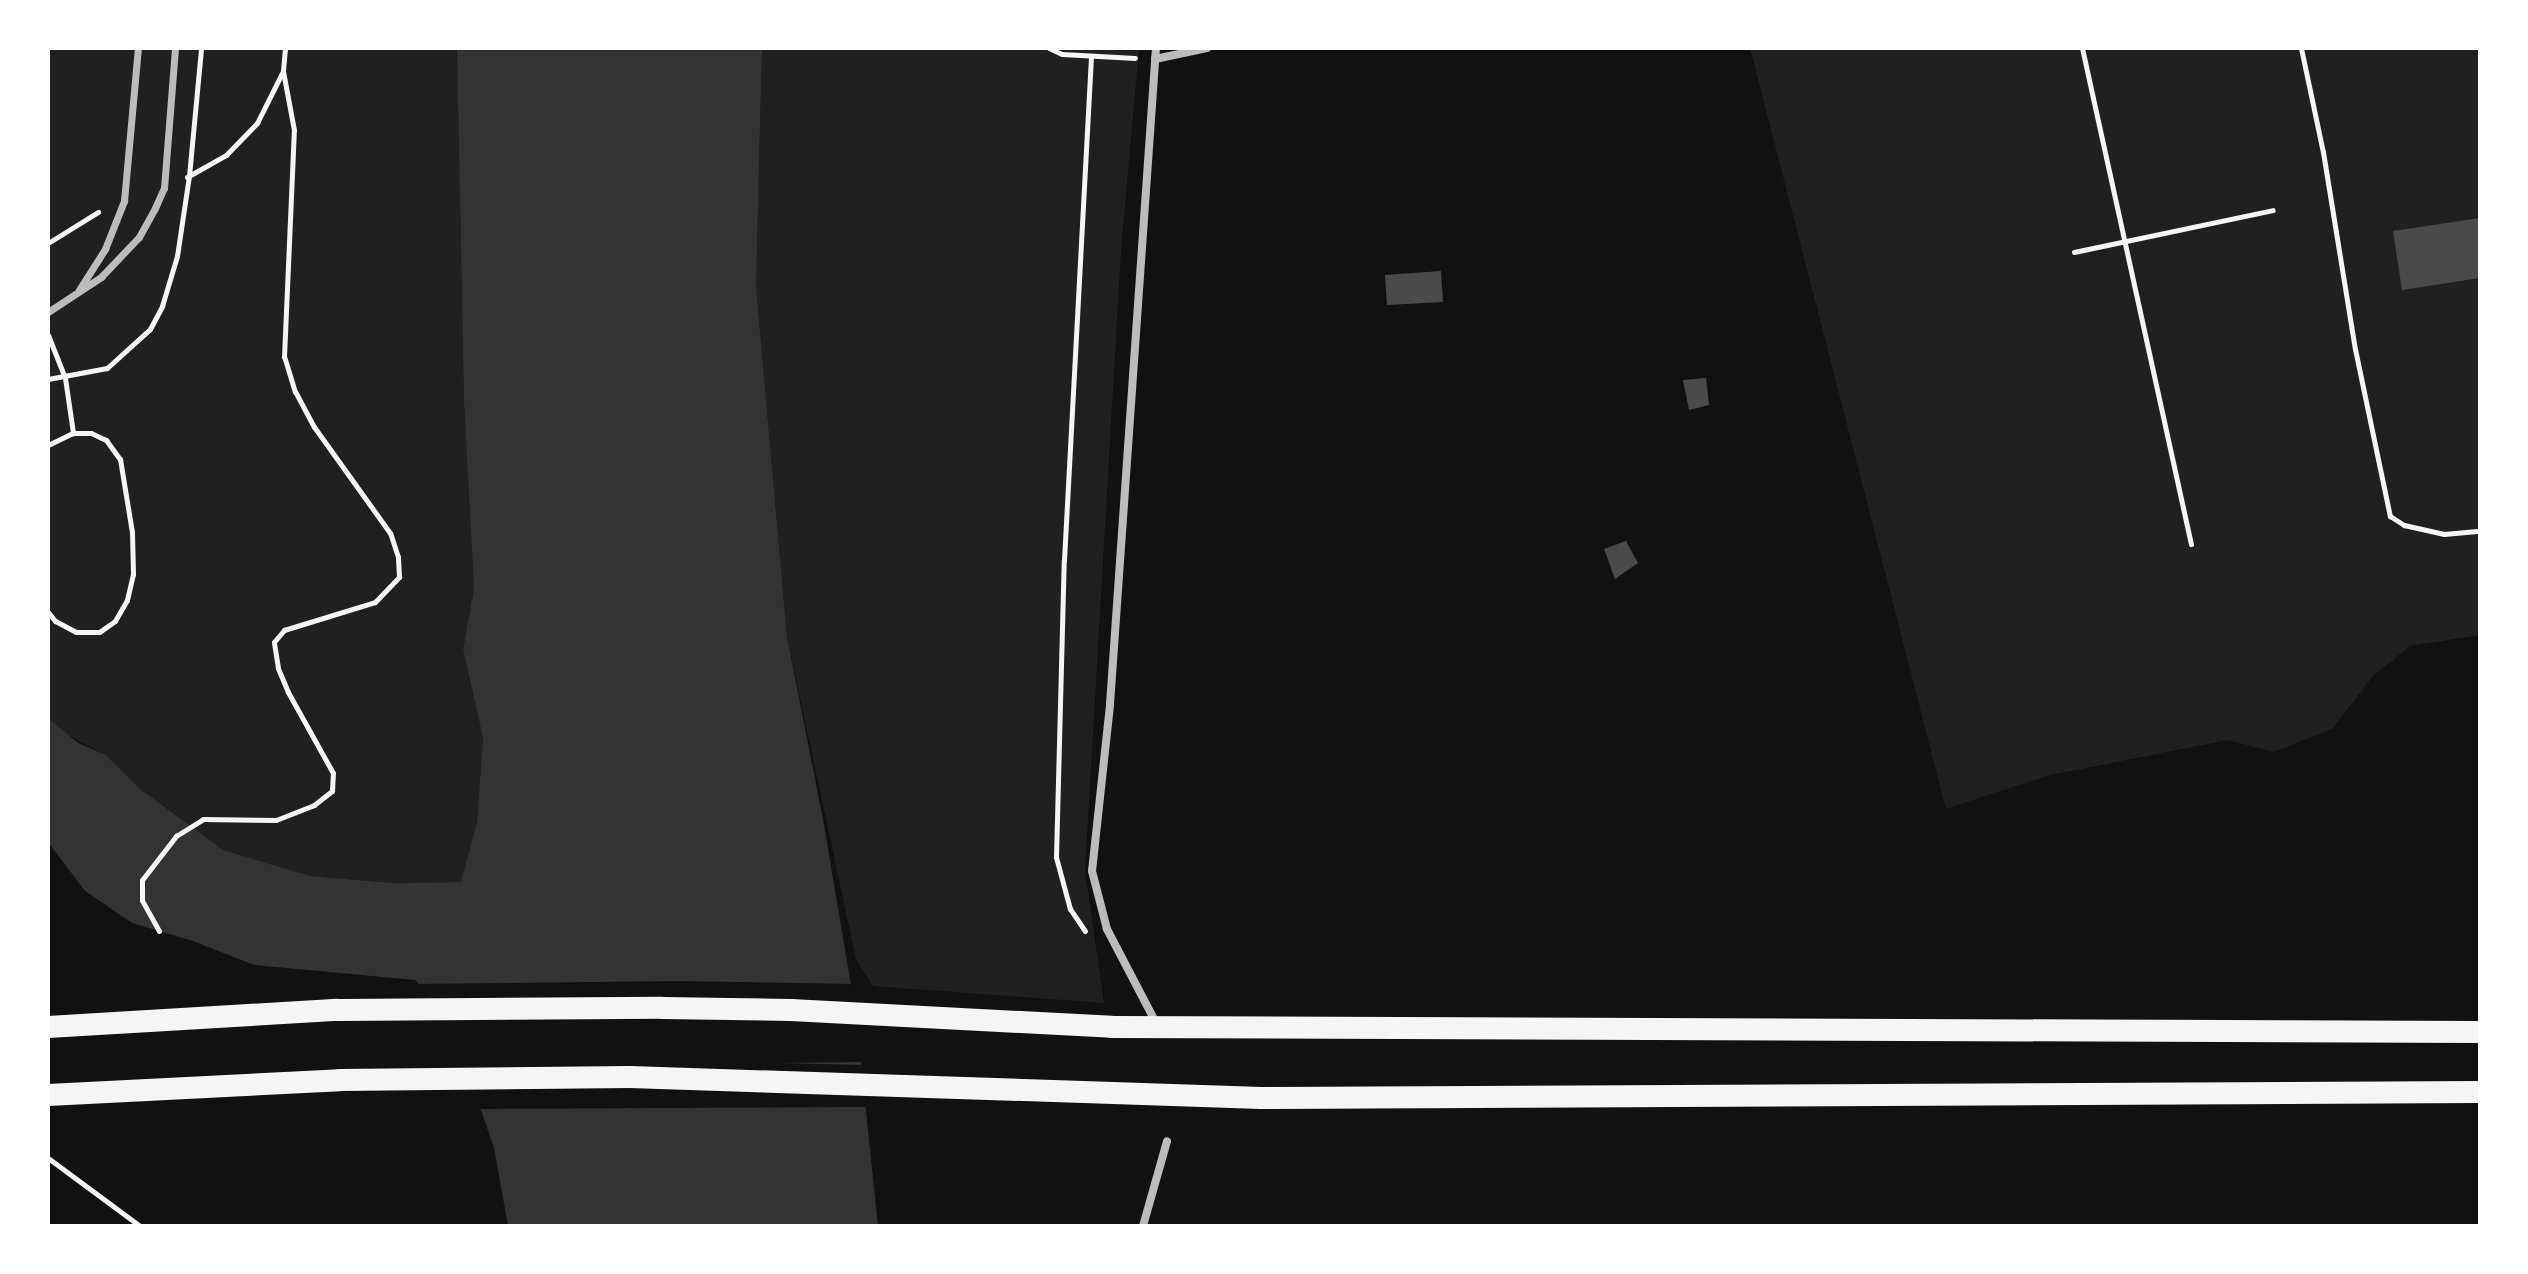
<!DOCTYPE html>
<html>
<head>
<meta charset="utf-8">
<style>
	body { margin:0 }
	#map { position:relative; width:2528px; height:1274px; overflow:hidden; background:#111; font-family:Cabin,sans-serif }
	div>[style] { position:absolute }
	.green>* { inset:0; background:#202020 }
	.water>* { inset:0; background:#333 }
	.pier>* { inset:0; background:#111 }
	.building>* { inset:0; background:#4a4a4a }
	.path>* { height:5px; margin:-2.5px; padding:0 2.5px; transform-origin:2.5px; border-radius:2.5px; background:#f5f5f5 }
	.pedestrian>* { height:7px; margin:-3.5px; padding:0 3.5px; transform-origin:3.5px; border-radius:3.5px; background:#bcbcbc }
	.minor>* { height:8px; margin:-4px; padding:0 4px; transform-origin:4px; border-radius:4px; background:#bcbcbc }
	.trunk>* { height:22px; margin:-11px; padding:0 11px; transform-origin:11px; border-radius:11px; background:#f5f5f5 }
	span { translate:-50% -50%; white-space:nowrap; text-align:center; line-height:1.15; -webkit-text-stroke:6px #fff; paint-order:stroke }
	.frame { position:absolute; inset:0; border:50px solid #fff; pointer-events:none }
</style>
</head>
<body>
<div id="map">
	<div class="green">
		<i style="clip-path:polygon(48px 48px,457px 48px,464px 403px,474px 588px,463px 649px,483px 738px,477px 821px,461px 882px,395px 883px,309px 876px,223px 850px,140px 789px,106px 755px,60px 731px,48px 718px)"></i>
		<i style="clip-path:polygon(762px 48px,1139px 48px,1121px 251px,1085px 871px,1104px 1003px,873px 986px,856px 959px,787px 637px,756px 286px)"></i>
		<i style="clip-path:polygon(1750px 48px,2480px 48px,2480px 635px,2410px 646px,2373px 676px,2332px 729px,2273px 752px,2228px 740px,2050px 775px,1946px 809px)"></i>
	</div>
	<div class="water">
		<i style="clip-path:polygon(457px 48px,762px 48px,756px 286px,787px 637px,823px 819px,856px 1015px,878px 1226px,508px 1226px,494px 1148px,449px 1018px,415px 980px,254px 965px,193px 941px,132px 923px,85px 891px,48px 842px,48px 718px,78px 743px,106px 755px,140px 789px,223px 850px,310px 876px,394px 883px,461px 882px,477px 821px,483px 738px,463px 649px,474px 588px,464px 403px)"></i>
	</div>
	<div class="pier">
		<i style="clip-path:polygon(679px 981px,855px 984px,864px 1062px,777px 1063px,864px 1065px,868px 1107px,476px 1109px,445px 1020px,413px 984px)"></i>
	</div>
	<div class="building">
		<i style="clip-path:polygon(2480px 218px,2480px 278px,2402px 290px,2393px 231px)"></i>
		<i style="clip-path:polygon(1441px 271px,1443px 302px,1387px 305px,1385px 275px)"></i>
		<i style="clip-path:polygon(1706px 378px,1709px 405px,1689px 410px,1683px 380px)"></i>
		<i style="clip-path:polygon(1626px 541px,1638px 563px,1615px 579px,1604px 549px)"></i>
	</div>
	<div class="path">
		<i style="left:1049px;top:48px;width:14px;rotate:25deg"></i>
		<i style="left:1062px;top:54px;width:73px;rotate:3.1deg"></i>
		<i style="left:2082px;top:48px;width:508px;rotate:77.61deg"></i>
		<i style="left:2301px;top:48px;width:106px;rotate:78.1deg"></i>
		<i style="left:2323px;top:152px;width:200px;rotate:80.8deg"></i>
		<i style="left:2355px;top:349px;width:171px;rotate:78.2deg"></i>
		<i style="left:2390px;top:516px;width:17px;rotate:33deg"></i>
		<i style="left:2404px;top:525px;width:41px;rotate:12.7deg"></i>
		<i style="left:2444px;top:534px;width:36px;rotate:-5deg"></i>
		<i style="left:187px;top:177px;width:45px;rotate:-29.4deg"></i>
		<i style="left:226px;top:155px;width:45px;rotate:-45.9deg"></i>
		<i style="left:257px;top:123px;width:58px;rotate:-63.4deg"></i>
		<i style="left:283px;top:71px;width:23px;rotate:-85deg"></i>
		<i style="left:48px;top:243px;width:59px;rotate:-31.8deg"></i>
		<i style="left:2074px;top:252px;width:203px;rotate:-11.9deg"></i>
		<i style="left:48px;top:335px;width:46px;rotate:68.4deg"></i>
		<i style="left:65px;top:378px;width:56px;rotate:81.7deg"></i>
		<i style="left:48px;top:379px;width:60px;rotate:-10.6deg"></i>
		<i style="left:107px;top:368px;width:58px;rotate:-42.2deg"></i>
		<i style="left:150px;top:329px;width:26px;rotate:-62deg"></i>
		<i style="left:162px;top:306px;width:52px;rotate:-73.3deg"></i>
		<i style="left:177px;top:256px;width:81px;rotate:-81.5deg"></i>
		<i style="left:189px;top:176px;width:129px;rotate:-84.6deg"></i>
		<i style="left:48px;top:445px;width:28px;rotate:-26deg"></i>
		<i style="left:73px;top:433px;width:18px"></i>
		<i style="left:91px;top:433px;width:17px;rotate:25deg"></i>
		<i style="left:106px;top:440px;width:24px;rotate:54deg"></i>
		<i style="left:120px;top:459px;width:74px;rotate:80.7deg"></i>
		<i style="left:132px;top:532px;width:42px;rotate:88.6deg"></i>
		<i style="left:133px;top:574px;width:27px;rotate:103deg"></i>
		<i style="left:127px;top:600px;width:24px;rotate:120deg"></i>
		<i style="left:115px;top:621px;width:19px;rotate:145deg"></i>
		<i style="left:99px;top:632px;width:23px;rotate:180deg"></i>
		<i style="left:76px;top:632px;width:24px;rotate:-152deg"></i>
		<i style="left:55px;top:621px;width:11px;rotate:-128deg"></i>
		<i style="left:159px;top:931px;width:35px;rotate:-119deg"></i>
		<i style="left:142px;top:900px;width:20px;rotate:-90deg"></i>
		<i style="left:142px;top:880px;width:56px;rotate:-52.3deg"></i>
		<i style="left:176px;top:836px;width:32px;rotate:-32deg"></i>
		<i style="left:203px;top:819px;width:73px;rotate:0.8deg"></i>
		<i style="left:276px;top:820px;width:41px;rotate:-21.5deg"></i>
		<i style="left:314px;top:805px;width:23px;rotate:-38deg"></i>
		<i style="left:332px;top:791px;width:18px;rotate:-87deg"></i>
		<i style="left:333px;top:773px;width:93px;rotate:-119.1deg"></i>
		<i style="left:288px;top:692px;width:26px;rotate:-113deg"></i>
		<i style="left:278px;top:668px;width:26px;rotate:-99deg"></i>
		<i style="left:274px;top:642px;width:16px;rotate:-50deg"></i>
		<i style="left:284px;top:630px;width:95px;rotate:-17.1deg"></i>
		<i style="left:375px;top:602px;width:35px;rotate:-46deg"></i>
		<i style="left:399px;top:577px;width:20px;rotate:-93deg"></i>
		<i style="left:398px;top:557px;width:25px;rotate:-108deg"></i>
		<i style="left:390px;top:533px;width:130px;rotate:-125.6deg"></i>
		<i style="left:314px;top:427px;width:40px;rotate:-118deg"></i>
		<i style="left:295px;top:392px;width:37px;rotate:-107deg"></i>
		<i style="left:284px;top:357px;width:227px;rotate:-87.5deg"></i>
		<i style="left:294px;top:130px;width:60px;rotate:-100.6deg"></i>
		<i style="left:1085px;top:931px;width:27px;rotate:-124deg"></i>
		<i style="left:1070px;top:909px;width:54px;rotate:-105.1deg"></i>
		<i style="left:1056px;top:857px;width:297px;rotate:-88.5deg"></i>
		<i style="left:1064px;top:560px;width:505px;rotate:-86.93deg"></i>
		<i style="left:48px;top:1158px;width:114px;rotate:36.5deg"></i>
	</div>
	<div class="pedestrian">
		<i style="left:79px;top:290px;width:49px;rotate:-57.6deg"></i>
		<i style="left:105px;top:249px;width:52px;rotate:-68.4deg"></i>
		<i style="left:124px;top:201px;width:154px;rotate:-84.8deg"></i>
		<i style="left:48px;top:312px;width:64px;rotate:-33.4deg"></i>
		<i style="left:101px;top:277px;width:55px;rotate:-46.5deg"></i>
		<i style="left:139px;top:237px;width:33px;rotate:-61deg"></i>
		<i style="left:155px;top:208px;width:22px;rotate:-66deg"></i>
		<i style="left:164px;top:188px;width:140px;rotate:-85.5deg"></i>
	</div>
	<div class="minor">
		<i style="left:1155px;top:59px;width:53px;rotate:-11.9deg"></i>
		<i style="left:1154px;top:1019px;width:102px;rotate:-117.6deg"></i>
		<i style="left:1107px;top:929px;width:60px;rotate:-104.5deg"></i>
		<i style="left:1092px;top:871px;width:168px;rotate:-83.8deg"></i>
		<i style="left:1110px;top:704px;width:658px;rotate:-85.99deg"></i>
		<i style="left:1143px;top:1226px;width:88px;rotate:-74.2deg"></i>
	</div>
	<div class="trunk">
		<i style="left:48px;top:1027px;width:290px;rotate:-3.4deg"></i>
		<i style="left:338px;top:1010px;width:324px;rotate:-0.4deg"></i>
		<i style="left:662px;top:1008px;width:129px;rotate:0.9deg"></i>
		<i style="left:791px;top:1010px;width:321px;rotate:3deg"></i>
		<i style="left:1112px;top:1027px;width:1368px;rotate:0.21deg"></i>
		<i style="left:48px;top:1095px;width:292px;rotate:-2.9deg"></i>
		<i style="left:340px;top:1080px;width:290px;rotate:-0.6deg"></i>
		<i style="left:630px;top:1077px;width:632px;rotate:1.9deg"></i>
		<i style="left:1262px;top:1098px;width:1218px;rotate:-0.28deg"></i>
	</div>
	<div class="frame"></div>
</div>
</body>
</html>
